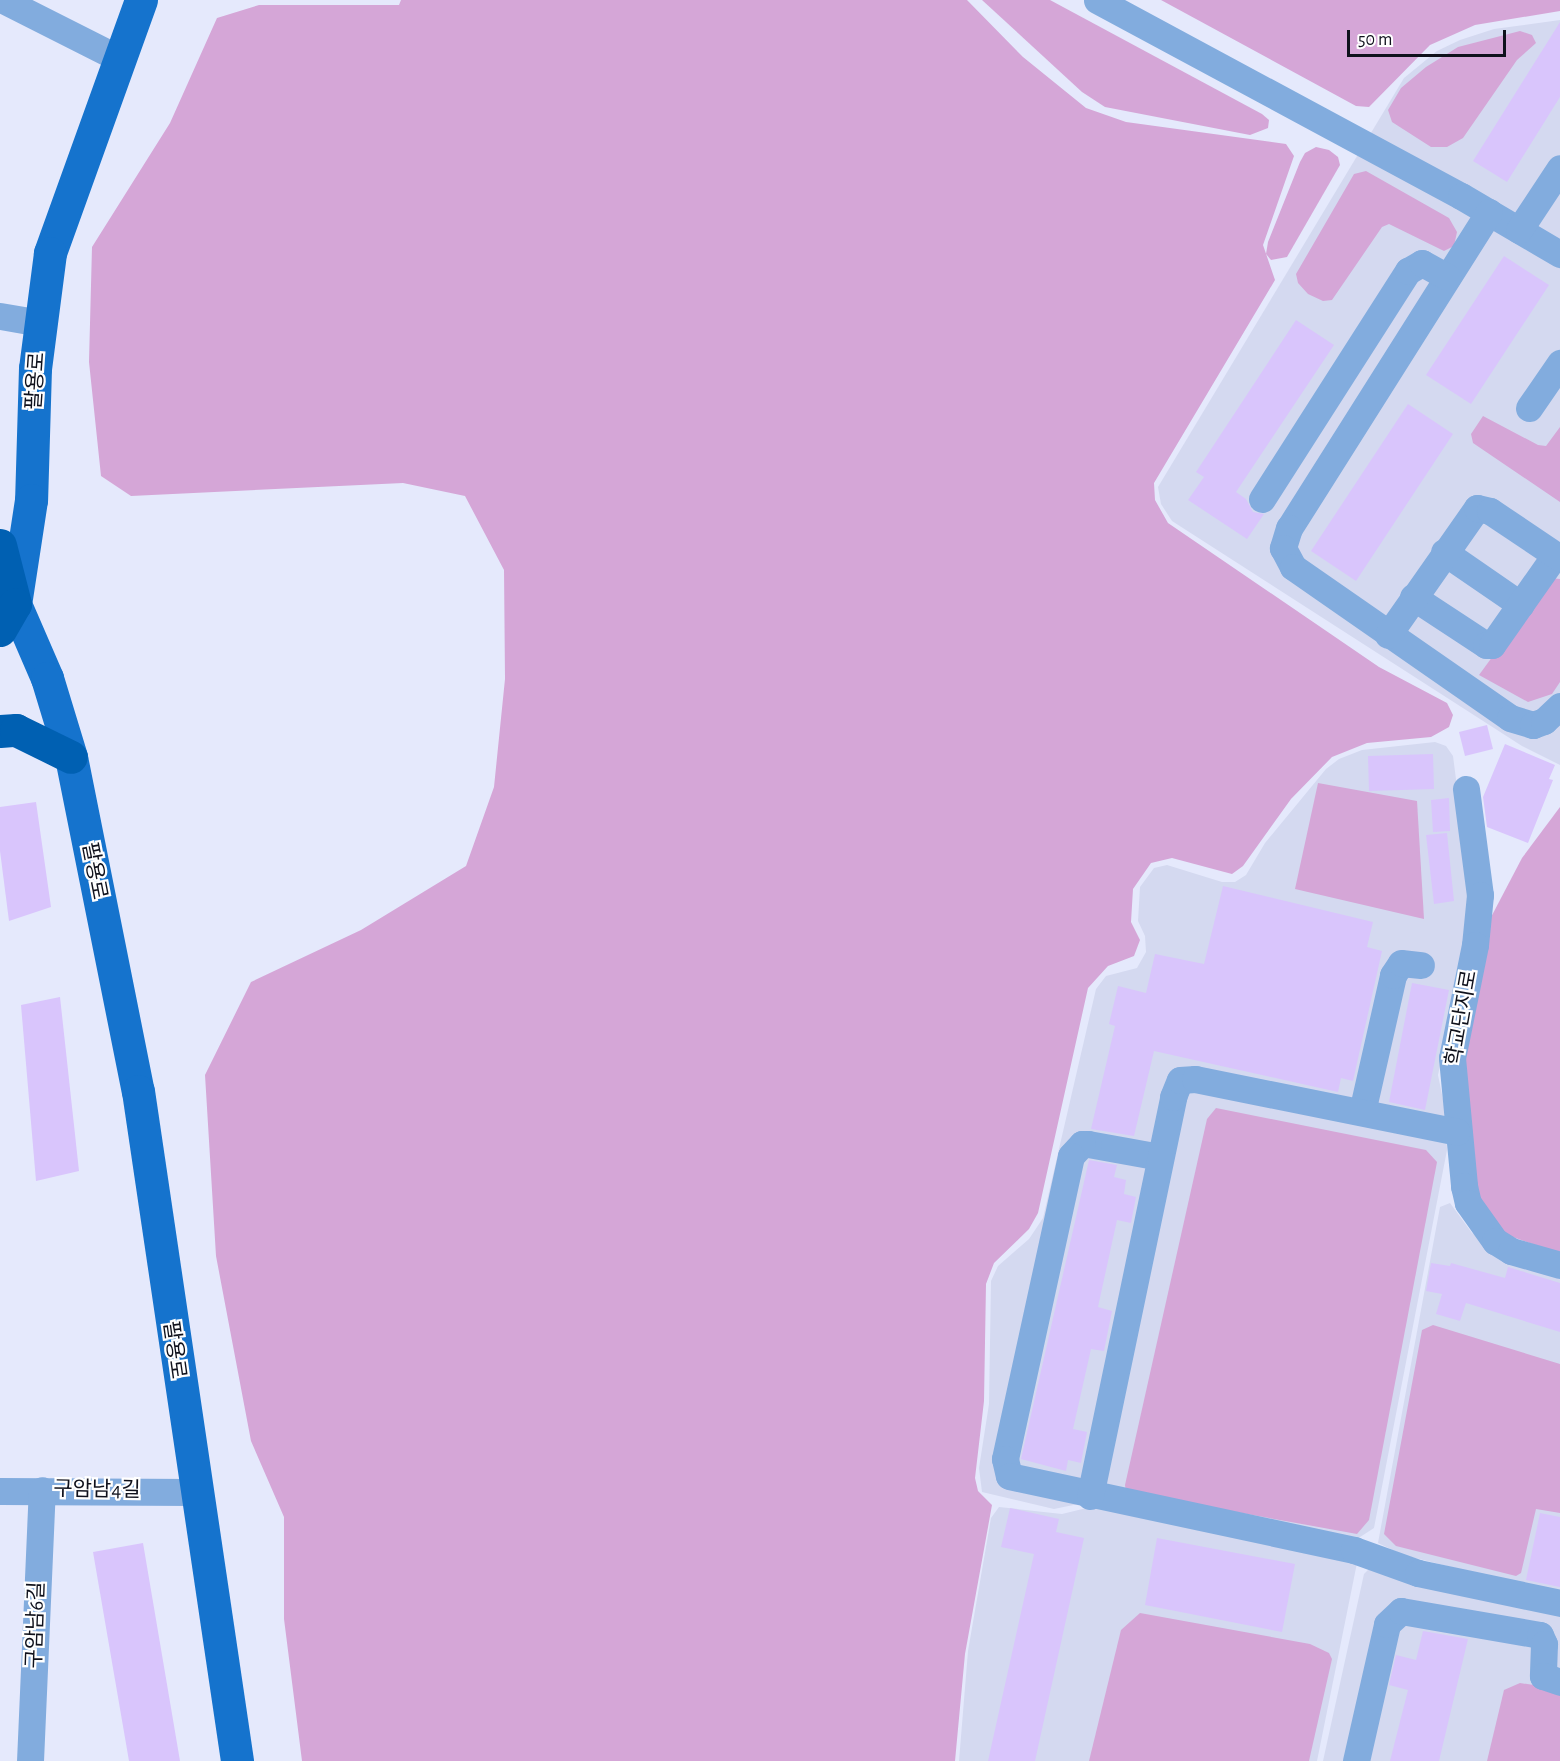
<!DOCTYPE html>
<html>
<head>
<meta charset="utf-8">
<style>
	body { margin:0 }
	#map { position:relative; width:1560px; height:1761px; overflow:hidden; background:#e5e9fc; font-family:"Alegreya Sans","Noto Sans KR",sans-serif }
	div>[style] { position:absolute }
	.built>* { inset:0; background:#d4d9f0 }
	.green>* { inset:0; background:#d5a6d7 }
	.building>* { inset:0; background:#d9c5fc }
	.minor>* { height:27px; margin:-13.5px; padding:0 13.5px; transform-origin:13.5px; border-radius:13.5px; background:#82acde }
	.major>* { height:33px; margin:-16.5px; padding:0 16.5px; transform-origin:16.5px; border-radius:16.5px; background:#1573cd }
	.highway>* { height:33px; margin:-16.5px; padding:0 16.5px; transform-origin:16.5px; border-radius:16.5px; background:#0060b2 }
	span { translate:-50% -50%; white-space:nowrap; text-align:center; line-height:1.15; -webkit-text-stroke:4.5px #fff; paint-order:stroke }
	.street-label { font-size:21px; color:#0f111c }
	.scale { position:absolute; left:1347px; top:30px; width:159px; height:27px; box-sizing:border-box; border:3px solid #0f111c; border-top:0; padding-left:8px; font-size:18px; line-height:21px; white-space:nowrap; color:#0f111c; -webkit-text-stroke:4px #fff; paint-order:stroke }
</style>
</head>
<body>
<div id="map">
	<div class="built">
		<i style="clip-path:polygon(1560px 20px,1560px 765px,1522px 746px,1172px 521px,1161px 504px,1158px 487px,1404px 78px,1437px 51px,1460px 40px,1494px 29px)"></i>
		<i style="clip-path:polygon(1435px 742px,1446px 746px,1453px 756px,1469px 879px,1463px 962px,1438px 1075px,1446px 1114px,1447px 1150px,1374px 1528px,1357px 1539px,1117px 1496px,1054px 1509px,982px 1492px,979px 1468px,989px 1404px,991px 1281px,998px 1266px,1029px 1239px,1043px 1218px,1096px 989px,1106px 976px,1137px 968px,1146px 952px,1145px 936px,1138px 921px,1140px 887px,1154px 868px,1167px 865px,1222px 882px,1235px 882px,1246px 875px,1265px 843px,1326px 769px,1339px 759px,1362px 750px)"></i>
		<i style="clip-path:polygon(1450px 1203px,1472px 1233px,1499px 1251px,1560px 1271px,1560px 1594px,1403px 1555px,1378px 1543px,1440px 1207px)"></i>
		<i style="clip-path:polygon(1099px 1505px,1357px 1563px,1317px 1761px,959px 1761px,968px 1651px,991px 1518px,999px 1507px,1062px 1514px)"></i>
		<i style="clip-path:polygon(1370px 1568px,1560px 1608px,1560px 1761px,1323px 1761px,1364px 1574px)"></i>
	</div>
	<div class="green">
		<i style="clip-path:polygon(401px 0,967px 0,1023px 57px,1086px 108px,1126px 122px,1286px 144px,1294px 156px,1263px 245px,1275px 280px,1154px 483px,1155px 500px,1168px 523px,1379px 667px,1447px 703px,1453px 715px,1449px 727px,1431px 737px,1367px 743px,1332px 757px,1291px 799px,1243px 866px,1232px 874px,1172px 858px,1151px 863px,1133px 889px,1131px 922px,1140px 940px,1134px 956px,1108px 966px,1088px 988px,1038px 1213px,1029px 1229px,994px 1263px,986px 1284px,984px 1401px,975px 1478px,978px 1491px,992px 1505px,965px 1654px,955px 1761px,302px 1761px,284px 1619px,284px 1517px,251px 1441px,216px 1256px,205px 1075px,251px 982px,361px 930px,466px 866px,494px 787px,505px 679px,504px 570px,465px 496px,403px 483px,131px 496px,101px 476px,89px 362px,92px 247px,170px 123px,217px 18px,259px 5px,399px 5px)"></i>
		<i style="clip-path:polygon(982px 0,1050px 0,1262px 114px,1269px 120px,1268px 128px,1250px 135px,1105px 107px,1082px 92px)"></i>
		<i style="clip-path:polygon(1161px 0,1560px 0,1560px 11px,1475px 25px,1430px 45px,1369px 107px,1356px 106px)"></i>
		<i style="clip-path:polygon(1520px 31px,1532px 35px,1536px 43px,1517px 60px,1463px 138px,1447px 147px,1431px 147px,1392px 122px,1388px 110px,1401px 88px,1426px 67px,1458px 47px)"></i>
		<i style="clip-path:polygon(1316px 147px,1329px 150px,1338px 157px,1340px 165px,1287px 257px,1271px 260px,1266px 254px,1268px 242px,1300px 162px,1305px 153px)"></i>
		<i style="clip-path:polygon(1366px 171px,1449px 218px,1457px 232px,1454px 246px,1444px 251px,1389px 224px,1382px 227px,1332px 300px,1323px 301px,1308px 294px,1298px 283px,1296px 274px,1354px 174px)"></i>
		<i style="clip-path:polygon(1483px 416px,1538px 445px,1546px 446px,1560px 427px,1560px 502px,1473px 443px,1471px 434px)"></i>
		<i style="clip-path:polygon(1550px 578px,1560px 579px,1560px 682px,1552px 694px,1528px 702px,1479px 675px)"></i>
		<i style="clip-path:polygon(1318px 783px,1417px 801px,1424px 919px,1295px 889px)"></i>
		<i style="clip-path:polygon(1560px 807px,1560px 1254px,1507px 1235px,1490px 1222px,1471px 1177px,1464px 1063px,1489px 921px,1522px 858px)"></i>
		<i style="clip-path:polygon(1216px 1108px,1426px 1150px,1437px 1162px,1369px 1520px,1357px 1534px,1126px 1492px,1125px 1485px,1207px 1119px)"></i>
		<i style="clip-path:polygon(1433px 1325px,1560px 1364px,1560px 1513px,1536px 1509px,1521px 1573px,1516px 1576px,1396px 1546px,1384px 1534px,1422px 1330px)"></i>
		<i style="clip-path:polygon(1140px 1613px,1310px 1644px,1329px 1653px,1332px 1659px,1309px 1761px,1089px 1761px,1121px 1630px)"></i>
		<i style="clip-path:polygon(1520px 1683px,1560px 1689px,1560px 1761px,1487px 1761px,1504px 1690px)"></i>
	</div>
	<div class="building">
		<i style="clip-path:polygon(1560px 22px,1560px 97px,1507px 182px,1473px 161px)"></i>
		<i style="clip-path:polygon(1504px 256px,1549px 285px,1471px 404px,1426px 375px)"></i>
		<i style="clip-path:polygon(1296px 320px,1334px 345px,1236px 492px,1246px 499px,1253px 512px,1264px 514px,1247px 539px,1188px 500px,1204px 477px,1196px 472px)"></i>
		<i style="clip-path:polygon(1408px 404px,1453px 434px,1356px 581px,1311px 551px)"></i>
		<i style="clip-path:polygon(1487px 725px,1493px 749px,1465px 756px,1459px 732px)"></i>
		<i style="clip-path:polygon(1505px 744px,1555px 765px,1549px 779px,1553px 780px,1528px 843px,1487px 827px,1483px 797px)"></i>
		<i style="clip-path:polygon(1433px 754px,1434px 789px,1369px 791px,1368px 756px)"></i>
		<i style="clip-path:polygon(1449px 798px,1450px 831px,1433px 832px,1431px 800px)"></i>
		<i style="clip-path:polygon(36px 802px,51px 907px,9px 921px,0 851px,0 807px)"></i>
		<i style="clip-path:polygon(1447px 833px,1454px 901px,1434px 904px,1426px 835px)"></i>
		<i style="clip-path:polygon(1223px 886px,1373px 922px,1367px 947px,1382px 951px,1353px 1081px,1341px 1078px,1338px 1092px,1154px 1051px,1134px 1136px,1091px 1129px,1115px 1026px,1109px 1024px,1118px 986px,1146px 993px,1155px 954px,1204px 964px)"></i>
		<i style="clip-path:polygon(1412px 983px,1449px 990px,1425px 1110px,1389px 1102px)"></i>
		<i style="clip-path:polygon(60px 997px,79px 1171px,36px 1181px,21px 1005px)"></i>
		<i style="clip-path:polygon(1089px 1160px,1117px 1165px,1114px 1177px,1126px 1180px,1124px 1194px,1136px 1197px,1131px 1223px,1117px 1220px,1098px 1307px,1112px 1311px,1104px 1351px,1091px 1349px,1073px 1429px,1087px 1432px,1081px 1463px,1068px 1460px,1066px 1471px,1021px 1459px)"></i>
		<i style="clip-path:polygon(1431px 1263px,1450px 1266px,1451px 1263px,1505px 1278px,1508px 1267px,1560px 1283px,1560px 1332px,1466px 1303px,1460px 1321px,1436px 1314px,1442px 1294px,1426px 1291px)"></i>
		<i style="clip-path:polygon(1010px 1508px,1059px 1519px,1056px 1532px,1084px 1538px,1035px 1761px,988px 1761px,1034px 1554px,1001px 1547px)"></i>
		<i style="clip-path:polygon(1540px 1513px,1560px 1517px,1560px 1587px,1526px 1580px)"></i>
		<i style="clip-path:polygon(1157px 1538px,1295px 1564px,1282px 1632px,1145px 1605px)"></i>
		<i style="clip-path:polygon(143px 1543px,180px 1761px,129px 1761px,93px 1552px)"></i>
		<i style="clip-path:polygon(1423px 1631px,1468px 1639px,1439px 1761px,1390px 1761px,1408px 1690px,1389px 1685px,1396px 1655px,1416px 1660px)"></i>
	</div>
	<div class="minor">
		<i style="left:3px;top:0;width:131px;rotate:26.8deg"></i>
		<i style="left:1097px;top:0;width:413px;rotate:28.3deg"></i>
		<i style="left:1461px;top:196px;width:115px;rotate:30.4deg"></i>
		<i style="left:1489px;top:212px;width:374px;rotate:122.3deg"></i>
		<i style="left:1289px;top:528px;width:21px;rotate:107deg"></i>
		<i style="left:1283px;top:548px;width:21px;rotate:62deg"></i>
		<i style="left:1293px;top:567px;width:264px;rotate:34.8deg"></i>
		<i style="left:1510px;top:718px;width:24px;rotate:17deg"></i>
		<i style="left:1533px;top:725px;width:12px;rotate:-20deg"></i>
		<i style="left:1544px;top:721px;width:22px;rotate:-43deg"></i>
		<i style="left:1519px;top:230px;width:74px;rotate:-56.5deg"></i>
		<i style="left:0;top:316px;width:42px;rotate:9.7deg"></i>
		<i style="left:1529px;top:408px;width:55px;rotate:-55.4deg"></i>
		<i style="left:1262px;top:499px;width:271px;rotate:-57.4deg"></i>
		<i style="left:1408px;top:271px;width:16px;rotate:-30deg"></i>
		<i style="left:1422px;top:263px;width:29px;rotate:29deg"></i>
		<i style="left:1444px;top:552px;width:93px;rotate:34.5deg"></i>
		<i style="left:1413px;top:597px;width:87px;rotate:33.3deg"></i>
		<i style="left:1486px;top:645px;width:6px"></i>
		<i style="left:1492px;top:645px;width:110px;rotate:-55deg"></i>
		<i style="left:1388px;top:635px;width:155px;rotate:-55deg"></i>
		<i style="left:1477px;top:508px;width:13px;rotate:13deg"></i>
		<i style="left:1490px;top:511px;width:84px;rotate:33.9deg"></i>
		<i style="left:1466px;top:789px;width:107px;rotate:82.5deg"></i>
		<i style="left:1480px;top:895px;width:50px;rotate:95.7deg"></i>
		<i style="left:1475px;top:945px;width:115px;rotate:101.5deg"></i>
		<i style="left:1452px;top:1058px;width:129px;rotate:84.6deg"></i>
		<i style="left:1464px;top:1186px;width:17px;rotate:77deg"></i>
		<i style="left:1468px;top:1203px;width:47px;rotate:54.6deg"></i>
		<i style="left:1495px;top:1241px;width:19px;rotate:32deg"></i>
		<i style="left:1511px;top:1251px;width:51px;rotate:15.9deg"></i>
		<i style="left:1362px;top:1112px;width:140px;rotate:-77.2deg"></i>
		<i style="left:1393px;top:975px;width:14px;rotate:-56deg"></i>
		<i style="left:1401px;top:963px;width:20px;rotate:6deg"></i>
		<i style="left:1160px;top:1157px;width:73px;rotate:-169.8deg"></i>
		<i style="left:1088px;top:1144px;width:6px;rotate:180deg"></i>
		<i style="left:1082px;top:1144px;width:16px;rotate:133deg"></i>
		<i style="left:1071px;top:1156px;width:310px;rotate:102.3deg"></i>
		<i style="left:1005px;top:1459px;width:17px;rotate:77deg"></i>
		<i style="left:1009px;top:1476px;width:353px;rotate:12.1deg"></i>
		<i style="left:1354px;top:1550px;width:68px;rotate:19.8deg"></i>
		<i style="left:1418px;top:1573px;width:145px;rotate:11.9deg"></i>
		<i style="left:0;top:1491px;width:194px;rotate:0.3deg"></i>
		<i style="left:1090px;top:1496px;width:408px;rotate:-78.2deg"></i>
		<i style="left:1173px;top:1097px;width:18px;rotate:-68deg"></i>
		<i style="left:1180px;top:1080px;width:15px;rotate:-4deg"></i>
		<i style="left:1195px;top:1079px;width:267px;rotate:11.4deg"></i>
		<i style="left:30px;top:1761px;width:271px;rotate:-87.5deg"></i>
		<i style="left:1356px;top:1761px;width:140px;rotate:-77.2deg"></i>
		<i style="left:1387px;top:1624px;width:19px;rotate:-43deg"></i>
		<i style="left:1401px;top:1611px;width:141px;rotate:9.8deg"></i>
		<i style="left:1540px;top:1635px;width:10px;rotate:66deg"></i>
		<i style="left:1544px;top:1644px;width:32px;rotate:92deg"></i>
		<i style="left:1543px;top:1676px;width:18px;rotate:19deg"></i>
	</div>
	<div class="major">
		<i style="left:141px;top:0;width:269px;rotate:109.8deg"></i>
		<i style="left:50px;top:253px;width:116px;rotate:97.4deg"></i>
		<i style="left:35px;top:368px;width:132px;rotate:91.7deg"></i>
		<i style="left:31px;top:500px;width:105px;rotate:98.7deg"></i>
		<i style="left:15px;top:604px;width:81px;rotate:66.6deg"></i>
		<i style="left:47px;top:678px;width:83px;rotate:73.1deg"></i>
		<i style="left:71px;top:757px;width:341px;rotate:78.7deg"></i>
		<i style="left:138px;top:1091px;width:677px;rotate:81.59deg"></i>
	</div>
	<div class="highway">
		<i style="left:0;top:545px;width:61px;rotate:75.7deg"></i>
		<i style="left:15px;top:604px;width:30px;rotate:120deg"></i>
		<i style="left:0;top:731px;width:16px;rotate:-4deg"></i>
		<i style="left:16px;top:730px;width:61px;rotate:26.1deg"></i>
	</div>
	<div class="street-label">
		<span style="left:36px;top:381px;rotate:-86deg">팔용로</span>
		<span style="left:94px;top:871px;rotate:79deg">팔용로</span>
		<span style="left:1462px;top:1018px;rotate:-80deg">학교단지로</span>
		<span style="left:174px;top:1350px;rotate:82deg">팔용로</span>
		<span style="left:97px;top:1490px;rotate:1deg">구암남4길</span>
		<span style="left:36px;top:1625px;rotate:-88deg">구암남6길</span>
	</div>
	<div class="scale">50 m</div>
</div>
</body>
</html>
